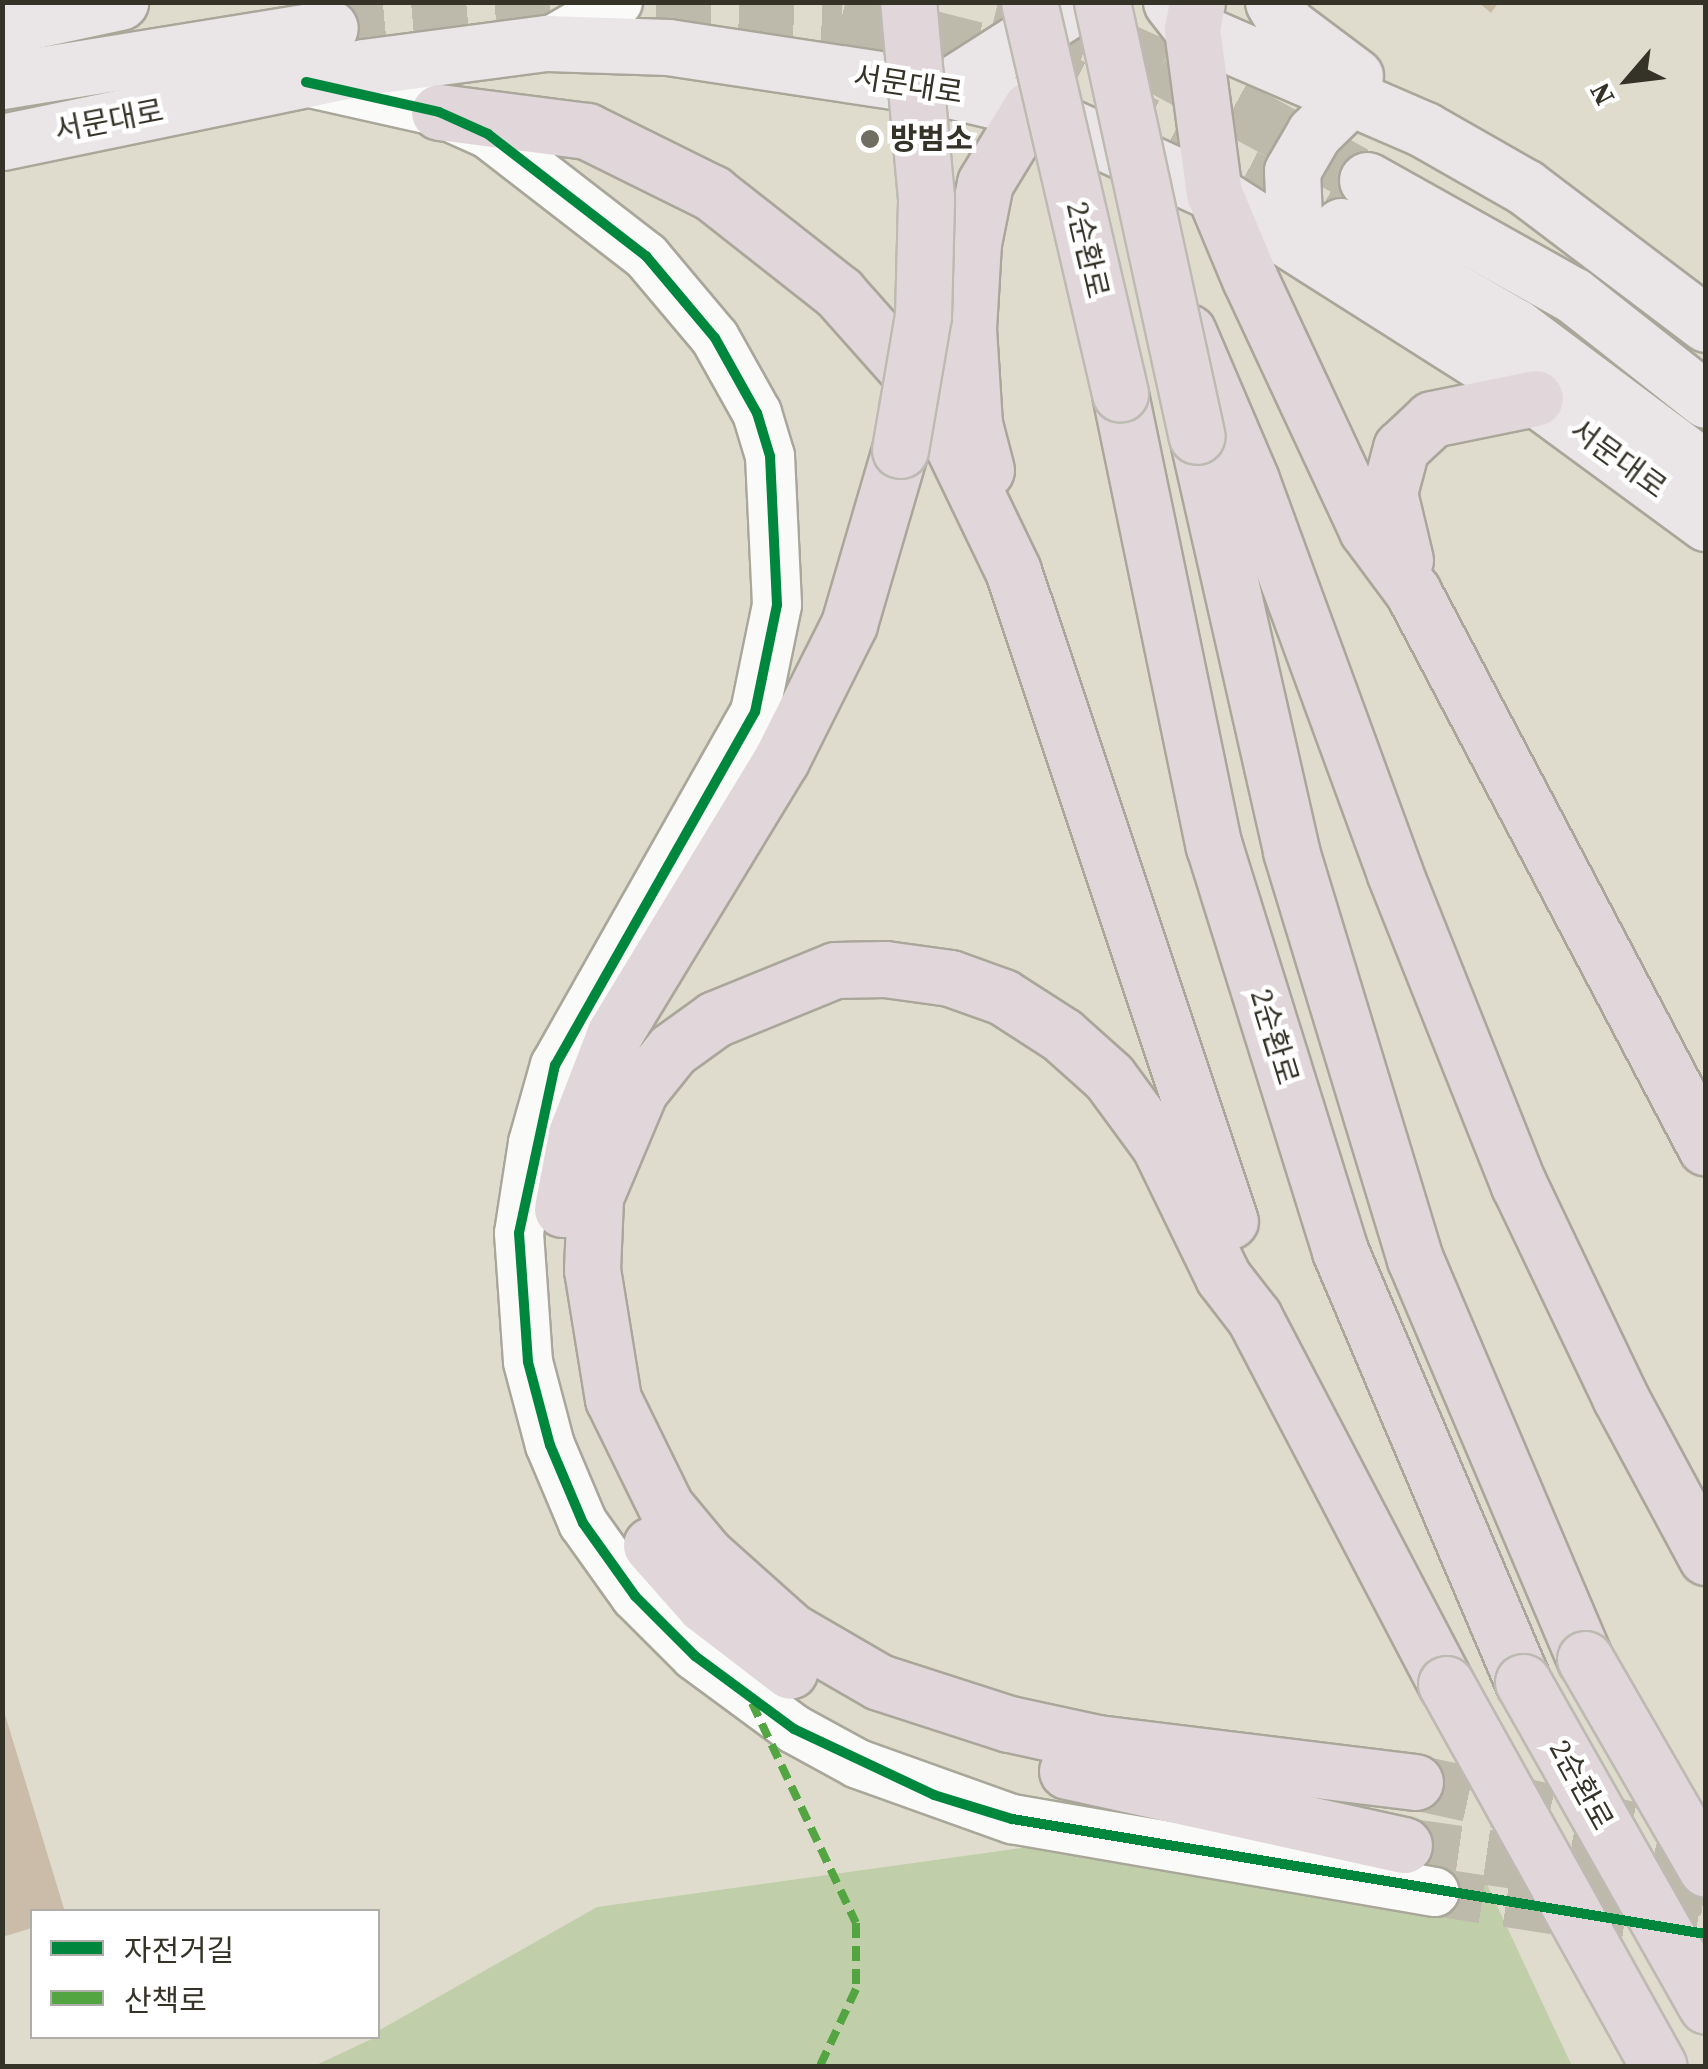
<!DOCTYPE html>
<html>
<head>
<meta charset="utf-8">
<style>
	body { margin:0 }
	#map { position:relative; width:1708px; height:2069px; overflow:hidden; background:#dfdccd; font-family:"Source Serif 4","Noto Sans KR",serif }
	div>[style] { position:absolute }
	.green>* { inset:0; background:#c0cfaa }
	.building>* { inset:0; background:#cabca8 }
	.minor-tunnel>* { height:48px; margin-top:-24px; transform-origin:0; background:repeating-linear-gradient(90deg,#bdbaac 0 48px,transparent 0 72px) }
	.major-tunnel>* { height:55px; margin-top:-27.5px; transform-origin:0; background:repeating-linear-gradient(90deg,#bdbaac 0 55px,transparent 0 83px) }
	.highway-tunnel>* { height:55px; margin-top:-27.5px; transform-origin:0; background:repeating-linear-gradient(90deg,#bdbaac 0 55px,transparent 0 83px) }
	.roads { filter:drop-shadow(2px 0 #a9a69a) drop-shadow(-2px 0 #a9a69a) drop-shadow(0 2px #a9a69a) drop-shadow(0 -2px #a9a69a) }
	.minor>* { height:48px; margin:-24px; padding:0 24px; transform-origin:24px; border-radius:24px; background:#fafaf8 }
	.major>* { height:55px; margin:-27.5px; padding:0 27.5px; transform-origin:27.5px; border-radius:27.5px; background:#eae5e6 }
	.highway>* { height:55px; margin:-27.5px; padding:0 27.5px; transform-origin:27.5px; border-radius:27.5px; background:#e1d7db }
	.bridges { filter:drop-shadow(2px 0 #bcbab2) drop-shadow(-2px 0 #bcbab2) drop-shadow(0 2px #bcbab2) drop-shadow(0 -2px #bcbab2) }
	.highway-bridge>* { height:55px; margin:-27.5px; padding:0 27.5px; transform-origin:27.5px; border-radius:27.5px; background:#e1d7db }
	.quiet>* { height:8px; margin-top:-4px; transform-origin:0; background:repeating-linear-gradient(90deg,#53a542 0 15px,transparent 0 23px) }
	.cycleway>* { height:10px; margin:-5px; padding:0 5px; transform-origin:5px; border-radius:5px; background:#00873e }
	.dots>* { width:28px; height:28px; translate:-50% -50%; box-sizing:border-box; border:5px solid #fff; border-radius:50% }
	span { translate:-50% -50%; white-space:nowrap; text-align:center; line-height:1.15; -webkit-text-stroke:9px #fff; paint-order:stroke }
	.street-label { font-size:30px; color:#353228 }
	.poi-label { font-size:30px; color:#353228; font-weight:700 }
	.left { translate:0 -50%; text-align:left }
	.frame { position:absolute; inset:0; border:5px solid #353228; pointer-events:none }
	.legend { position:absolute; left:30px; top:1909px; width:350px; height:130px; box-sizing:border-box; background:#fff; border:2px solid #aeada9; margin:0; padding:12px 18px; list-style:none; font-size:30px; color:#353228 }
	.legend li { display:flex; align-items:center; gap:20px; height:50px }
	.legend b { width:50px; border:2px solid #aeada9 }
	.north { position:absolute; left:1578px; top:30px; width:100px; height:100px; -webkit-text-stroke:8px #fff; paint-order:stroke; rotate:242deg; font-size:28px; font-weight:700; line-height:40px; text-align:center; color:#353228 }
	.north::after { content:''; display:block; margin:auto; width:35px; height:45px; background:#353228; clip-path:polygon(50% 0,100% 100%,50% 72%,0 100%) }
</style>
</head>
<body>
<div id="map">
	<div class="green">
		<i style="clip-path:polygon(1108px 1836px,1484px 1878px,1572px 2066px,314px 2066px,378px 2036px,378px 2031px,597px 1907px)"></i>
	</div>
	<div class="building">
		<i style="clip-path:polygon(1478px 2px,1499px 2px,1491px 13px)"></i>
		<i style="clip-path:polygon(3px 1708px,65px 1912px,32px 1912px,32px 1928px,2px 1937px)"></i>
	</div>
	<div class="minor-tunnel">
		<i style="left:1435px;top:1892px;width:274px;rotate:8.8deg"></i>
	</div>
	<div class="major-tunnel">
		<i style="left:998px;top:2px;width:44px;rotate:14.3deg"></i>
		<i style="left:1041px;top:13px;width:132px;rotate:24.2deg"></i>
		<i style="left:1161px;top:67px;width:235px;rotate:28.7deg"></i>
		<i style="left:330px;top:28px;width:244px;rotate:-5.2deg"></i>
		<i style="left:573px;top:6px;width:269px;rotate:1.9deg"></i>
		<i style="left:842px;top:15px;width:188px;rotate:14.2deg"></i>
		<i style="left:1024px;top:61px;width:346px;rotate:27.5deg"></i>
	</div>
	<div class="highway-tunnel">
		<i style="left:1415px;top:1782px;width:298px;rotate:12.2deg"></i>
		<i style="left:1404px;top:1845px;width:305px;rotate:8.1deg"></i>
	</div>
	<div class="roads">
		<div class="minor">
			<i style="left:547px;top:43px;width:82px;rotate:-30deg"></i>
			<i style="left:306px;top:82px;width:136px;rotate:12.7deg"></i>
			<i style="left:439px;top:112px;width:54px;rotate:24.2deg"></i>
			<i style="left:488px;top:134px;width:200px;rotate:37.7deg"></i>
			<i style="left:646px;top:256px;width:107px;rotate:49.9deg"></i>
			<i style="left:715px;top:338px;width:86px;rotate:60.8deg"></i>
			<i style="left:757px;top:413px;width:45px;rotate:73.2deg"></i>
			<i style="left:770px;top:456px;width:149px;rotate:87.3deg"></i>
			<i style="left:777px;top:605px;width:109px;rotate:101.6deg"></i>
			<i style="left:755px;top:712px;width:406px;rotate:119.5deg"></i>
			<i style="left:555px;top:1065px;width:81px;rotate:105.8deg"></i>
			<i style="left:533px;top:1143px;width:91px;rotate:98.8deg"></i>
			<i style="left:519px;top:1233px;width:129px;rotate:86deg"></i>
			<i style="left:528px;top:1362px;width:86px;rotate:75.2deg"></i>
			<i style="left:550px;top:1445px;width:85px;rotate:67.1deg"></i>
			<i style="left:583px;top:1523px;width:90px;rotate:54.5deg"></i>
			<i style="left:635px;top:1596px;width:85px;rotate:45deg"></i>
			<i style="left:695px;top:1656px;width:123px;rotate:36.4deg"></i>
			<i style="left:794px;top:1729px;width:73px;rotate:28.7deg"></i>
			<i style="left:858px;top:1764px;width:164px;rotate:19.7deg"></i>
			<i style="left:1012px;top:1819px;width:429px;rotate:9.8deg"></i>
		</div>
		<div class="major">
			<i style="left:1171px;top:2px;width:34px;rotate:52deg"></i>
			<i style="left:1192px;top:29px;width:254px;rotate:23.4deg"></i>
			<i style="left:1425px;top:130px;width:115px;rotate:29.7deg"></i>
			<i style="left:1525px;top:187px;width:227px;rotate:37.1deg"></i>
			<i style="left:1273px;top:2px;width:27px;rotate:59deg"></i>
			<i style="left:1287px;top:25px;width:85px;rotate:36.9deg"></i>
			<i style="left:2px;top:27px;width:121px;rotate:-12deg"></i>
			<i style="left:2px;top:81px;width:332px;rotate:-9.2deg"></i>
			<i style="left:945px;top:89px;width:161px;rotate:-32.6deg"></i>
			<i style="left:2px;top:142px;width:370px;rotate:-11.7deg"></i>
			<i style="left:364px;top:67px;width:185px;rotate:-7.5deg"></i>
			<i style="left:547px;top:43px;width:121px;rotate:1.9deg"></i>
			<i style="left:668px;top:47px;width:280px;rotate:8.6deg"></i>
			<i style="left:945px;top:89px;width:87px;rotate:13.2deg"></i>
			<i style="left:1030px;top:109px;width:202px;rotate:24.5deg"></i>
			<i style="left:1214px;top:193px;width:373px;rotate:32.4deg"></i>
			<i style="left:1529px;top:393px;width:220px;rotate:36.3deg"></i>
			<i style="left:1367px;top:180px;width:236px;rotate:29.2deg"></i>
			<i style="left:1573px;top:295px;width:169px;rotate:38.3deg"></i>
			<i style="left:1341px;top:226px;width:202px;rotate:30deg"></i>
			<i style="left:1516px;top:327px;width:237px;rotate:36.8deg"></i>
			<i style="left:1309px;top:252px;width:37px;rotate:-114deg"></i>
			<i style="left:1294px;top:218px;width:47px;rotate:-92.4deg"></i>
			<i style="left:1292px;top:171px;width:44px;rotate:-59.9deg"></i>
			<i style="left:1314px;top:133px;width:52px;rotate:-44.2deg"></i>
		</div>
		<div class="highway">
			<i style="left:1197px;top:2px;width:27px;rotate:100deg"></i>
			<i style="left:1192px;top:29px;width:165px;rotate:82.4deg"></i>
			<i style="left:1214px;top:193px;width:93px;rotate:67.3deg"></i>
			<i style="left:1250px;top:279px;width:277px;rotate:65deg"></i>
			<i style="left:1367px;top:530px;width:77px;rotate:53.4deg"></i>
			<i style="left:1413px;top:592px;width:628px;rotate:62.21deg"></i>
			<i style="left:439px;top:112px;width:149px;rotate:7.3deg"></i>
			<i style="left:587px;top:131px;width:140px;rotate:26.4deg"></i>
			<i style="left:712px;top:193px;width:162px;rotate:38.2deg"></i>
			<i style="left:839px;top:293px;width:132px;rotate:48.4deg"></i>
			<i style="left:927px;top:392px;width:199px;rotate:64.3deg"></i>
			<i style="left:1013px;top:571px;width:685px;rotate:71.54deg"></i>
			<i style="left:1188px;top:332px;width:161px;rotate:66.9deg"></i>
			<i style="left:1251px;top:480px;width:419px;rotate:69.9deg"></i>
			<i style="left:1395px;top:874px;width:335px;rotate:68.3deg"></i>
			<i style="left:1519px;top:1185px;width:235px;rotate:64.5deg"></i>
			<i style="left:1620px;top:1397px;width:182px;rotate:61.7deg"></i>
			<i style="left:1120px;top:394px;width:462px;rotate:78.3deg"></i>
			<i style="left:1214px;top:846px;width:424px;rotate:72.7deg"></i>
			<i style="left:1340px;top:1251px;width:468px;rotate:67deg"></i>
			<i style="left:1197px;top:436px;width:426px;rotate:77.2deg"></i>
			<i style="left:1291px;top:851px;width:426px;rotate:73.1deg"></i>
			<i style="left:1415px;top:1259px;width:435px;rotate:67deg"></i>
			<i style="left:986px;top:470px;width:48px;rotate:-104.6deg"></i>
			<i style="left:974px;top:424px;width:95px;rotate:-93.6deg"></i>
			<i style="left:968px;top:329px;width:86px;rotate:-86.7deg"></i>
			<i style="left:973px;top:243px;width:61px;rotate:-78.7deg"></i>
			<i style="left:985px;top:183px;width:87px;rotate:-58.7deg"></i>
			<i style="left:1405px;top:560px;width:69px;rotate:-103.4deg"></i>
			<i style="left:1389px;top:493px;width:47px;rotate:-75.1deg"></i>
			<i style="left:1401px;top:448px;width:42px;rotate:-43.1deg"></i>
			<i style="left:1432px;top:419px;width:105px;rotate:-11.5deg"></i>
			<i style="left:562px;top:1209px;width:76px;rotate:-79.4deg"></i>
			<i style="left:576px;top:1134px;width:108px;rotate:-68.9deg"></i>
			<i style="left:615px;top:1033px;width:320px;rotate:-58.7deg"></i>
			<i style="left:781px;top:760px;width:152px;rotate:-63.4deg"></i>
			<i style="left:849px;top:624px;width:181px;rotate:-73.7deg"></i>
			<i style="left:651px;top:1545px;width:80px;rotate:48.5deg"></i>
			<i style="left:704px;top:1605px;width:108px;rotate:37.5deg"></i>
			<i style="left:1067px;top:1771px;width:345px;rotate:12.4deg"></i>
			<i style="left:1415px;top:1782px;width:320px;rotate:-173deg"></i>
			<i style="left:1097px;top:1743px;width:90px;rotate:-167.8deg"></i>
			<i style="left:1009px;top:1724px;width:137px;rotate:-162.1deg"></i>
			<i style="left:879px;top:1682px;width:102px;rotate:-149.9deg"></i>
			<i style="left:791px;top:1631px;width:114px;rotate:-138.2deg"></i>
			<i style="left:706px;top:1555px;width:62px;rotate:-129.8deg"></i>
			<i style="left:666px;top:1507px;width:120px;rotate:-116.1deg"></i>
			<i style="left:613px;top:1399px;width:131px;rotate:-99.2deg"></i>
			<i style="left:592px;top:1270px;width:73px;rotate:-87.6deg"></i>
			<i style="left:595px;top:1197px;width:116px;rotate:-67.2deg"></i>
			<i style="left:640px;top:1090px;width:51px;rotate:-51.3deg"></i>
			<i style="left:672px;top:1050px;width:53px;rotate:-35.8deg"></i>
			<i style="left:715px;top:1019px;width:130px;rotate:-22.2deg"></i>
			<i style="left:835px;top:970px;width:50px;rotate:-1.1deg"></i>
			<i style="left:885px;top:969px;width:66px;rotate:7.9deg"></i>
			<i style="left:950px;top:978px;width:56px;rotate:19.7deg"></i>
			<i style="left:1003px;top:997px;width:70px;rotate:32.8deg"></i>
			<i style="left:1062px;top:1035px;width:63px;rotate:41.8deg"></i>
			<i style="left:1109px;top:1077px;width:84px;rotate:53.7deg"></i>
			<i style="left:1159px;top:1145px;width:147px;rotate:64.1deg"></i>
			<i style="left:1223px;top:1277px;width:51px;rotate:52.2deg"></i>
			<i style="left:1254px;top:1317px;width:414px;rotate:62.4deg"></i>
		</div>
	</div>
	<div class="bridges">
		<div class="highway-bridge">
			<i style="left:1029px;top:2px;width:402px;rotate:76.9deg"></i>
			<i style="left:1102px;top:2px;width:444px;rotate:77.7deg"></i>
			<i style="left:900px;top:450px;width:136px;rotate:-80.3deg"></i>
			<i style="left:923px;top:316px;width:118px;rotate:-88.5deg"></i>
			<i style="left:926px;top:198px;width:197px;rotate:-95.2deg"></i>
			<i style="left:1585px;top:1659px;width:242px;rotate:60deg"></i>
			<i style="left:1523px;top:1682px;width:372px;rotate:60.5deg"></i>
			<i style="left:1446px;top:1684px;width:437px;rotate:60.9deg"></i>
		</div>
	</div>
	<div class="quiet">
		<i style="left:752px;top:1703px;width:243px;rotate:64.7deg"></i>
		<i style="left:856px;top:1923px;width:66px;rotate:90deg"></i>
		<i style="left:856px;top:1989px;width:85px;rotate:115.1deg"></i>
	</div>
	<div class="cycleway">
		<i style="left:306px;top:82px;width:136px;rotate:12.7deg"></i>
		<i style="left:439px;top:112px;width:54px;rotate:24.2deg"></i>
		<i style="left:488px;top:134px;width:200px;rotate:37.7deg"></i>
		<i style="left:646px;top:256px;width:107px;rotate:49.9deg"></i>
		<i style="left:715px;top:338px;width:86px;rotate:60.8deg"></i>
		<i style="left:757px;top:413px;width:45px;rotate:73.2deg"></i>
		<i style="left:770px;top:456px;width:149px;rotate:87.3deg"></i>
		<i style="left:777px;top:605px;width:109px;rotate:101.6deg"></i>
		<i style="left:755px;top:712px;width:406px;rotate:119.5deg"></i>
		<i style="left:555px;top:1065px;width:172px;rotate:102.1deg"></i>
		<i style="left:519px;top:1233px;width:129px;rotate:86deg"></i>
		<i style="left:528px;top:1362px;width:86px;rotate:75.2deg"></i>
		<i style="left:550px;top:1445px;width:85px;rotate:67.1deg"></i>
		<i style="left:583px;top:1523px;width:90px;rotate:54.5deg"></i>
		<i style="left:635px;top:1596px;width:85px;rotate:45deg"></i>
		<i style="left:695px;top:1656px;width:123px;rotate:36.4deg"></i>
		<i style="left:794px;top:1729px;width:155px;rotate:25.2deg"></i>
		<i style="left:934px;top:1795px;width:82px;rotate:17.1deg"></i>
		<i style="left:1012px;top:1819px;width:703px;rotate:9.41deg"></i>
	</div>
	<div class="dots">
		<i style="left:870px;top:139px;background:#706e62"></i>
	</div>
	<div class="street-label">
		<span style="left:908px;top:85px;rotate:9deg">서문대로</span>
		<span style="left:109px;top:121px;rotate:-11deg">서문대로</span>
		<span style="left:1087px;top:250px;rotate:77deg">2순환로</span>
		<span style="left:1618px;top:459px;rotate:36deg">서문대로</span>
		<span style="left:1274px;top:1037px;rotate:73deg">2순환로</span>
		<span style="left:1581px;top:1785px;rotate:61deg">2순환로</span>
	</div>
	<div class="poi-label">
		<span class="left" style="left:890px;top:139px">방범소</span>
	</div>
	<div class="frame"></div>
	<ul class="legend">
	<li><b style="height:12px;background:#00873e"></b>자전거길</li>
	<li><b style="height:12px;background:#53a542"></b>산책로</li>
	</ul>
	<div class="north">N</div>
</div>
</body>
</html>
